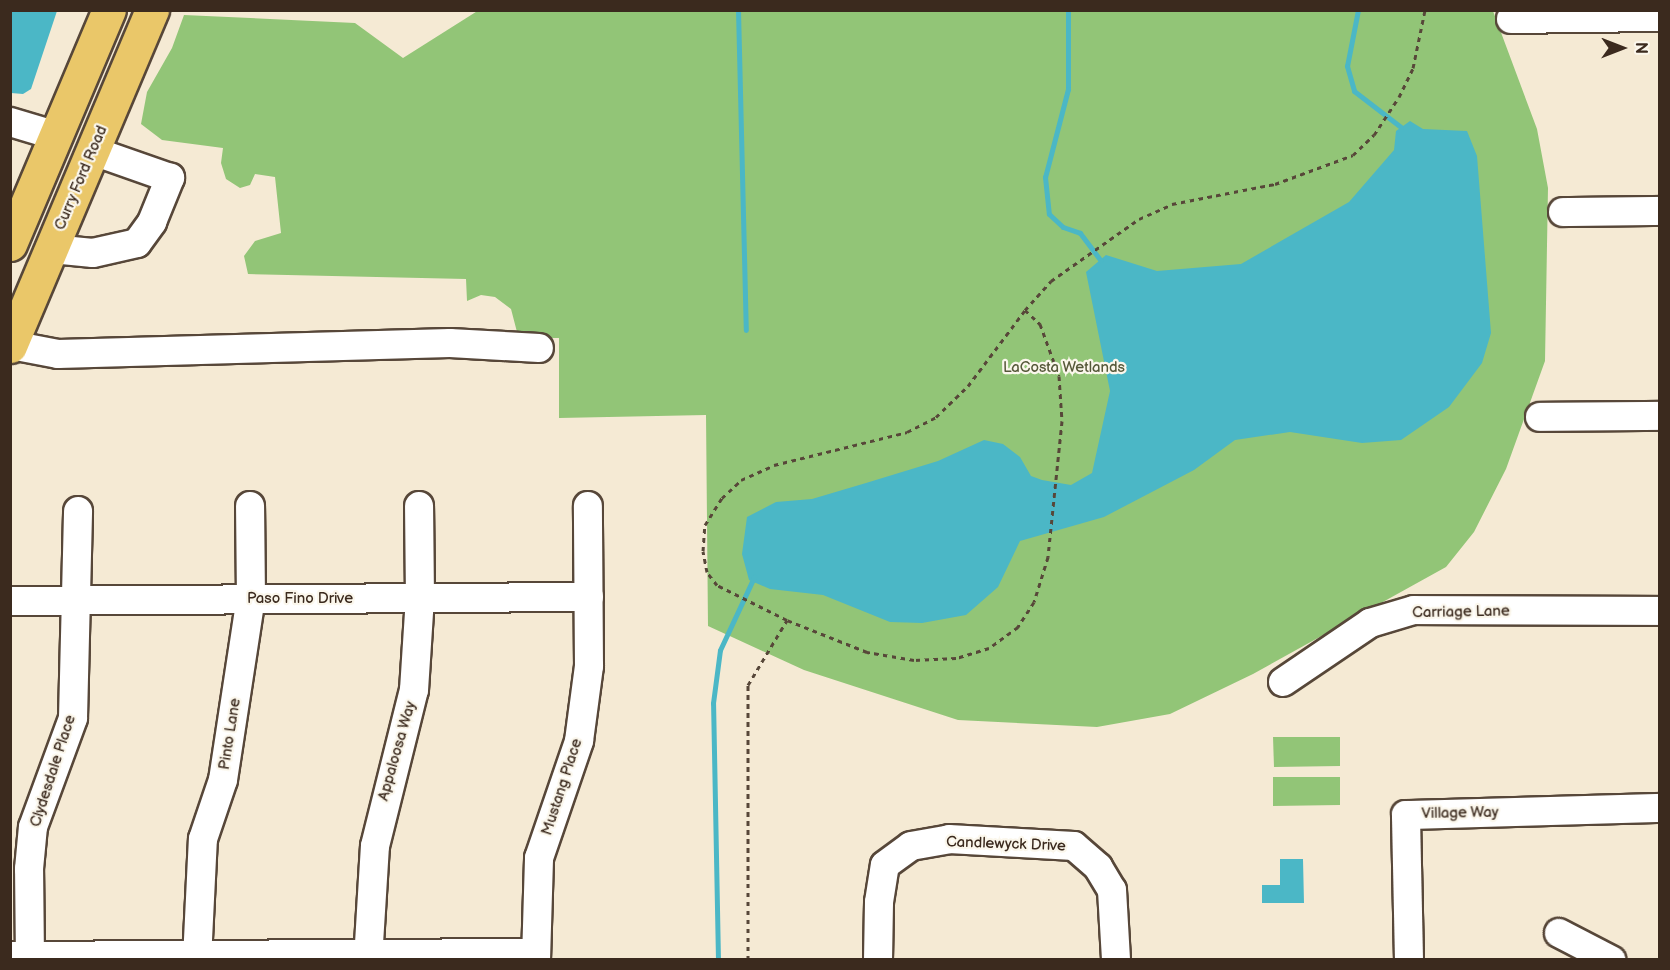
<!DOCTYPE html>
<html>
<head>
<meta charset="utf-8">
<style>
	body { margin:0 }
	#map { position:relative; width:1670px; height:970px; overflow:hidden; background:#f5ead4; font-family:"Balsamiq Sans",sans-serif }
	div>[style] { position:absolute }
	.green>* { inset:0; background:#92c577 }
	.water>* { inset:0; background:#4bb7c6 }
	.stream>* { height:5px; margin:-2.5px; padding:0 2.5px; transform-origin:2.5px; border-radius:2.5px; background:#4bb7c6 }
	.path>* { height:3px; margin-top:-1.5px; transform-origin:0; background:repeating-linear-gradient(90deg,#574739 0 4.5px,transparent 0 9px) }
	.roads { filter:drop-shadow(2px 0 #574739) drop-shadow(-2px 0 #574739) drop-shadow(0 2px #574739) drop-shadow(0 -2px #574739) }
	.minor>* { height:28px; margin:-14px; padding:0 14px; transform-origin:14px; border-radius:14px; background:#fff }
	.major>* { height:33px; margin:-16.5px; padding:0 16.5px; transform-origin:16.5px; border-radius:16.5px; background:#eac769 }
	span { translate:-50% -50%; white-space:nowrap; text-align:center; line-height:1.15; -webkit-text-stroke:4.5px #fbf7ec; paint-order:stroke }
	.street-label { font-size:15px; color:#3b2a1e }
	.park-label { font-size:15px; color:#555839 }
	.frame { position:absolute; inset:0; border:12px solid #3b2a1e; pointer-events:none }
	.north { position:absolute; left:1592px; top:18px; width:60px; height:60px; -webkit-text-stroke:4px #fbf7ec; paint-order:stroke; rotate:90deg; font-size:16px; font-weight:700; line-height:24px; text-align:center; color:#3b2a1e }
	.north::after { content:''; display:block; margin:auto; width:21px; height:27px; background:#3b2a1e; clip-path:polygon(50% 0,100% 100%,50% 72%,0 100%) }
</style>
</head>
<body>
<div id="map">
	<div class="green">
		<i style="clip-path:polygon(479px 10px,1493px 11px,1537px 129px,1548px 188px,1545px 361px,1506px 469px,1474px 532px,1446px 567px,1253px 674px,1170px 714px,1097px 727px,958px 720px,804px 670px,708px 626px,706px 415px,559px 418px,559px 338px,529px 338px,517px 332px,511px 309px,495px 297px,481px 295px,467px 301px,466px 279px,248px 274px,244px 256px,255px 241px,281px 233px,275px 177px,255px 174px,250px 185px,240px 188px,226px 179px,221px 163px,223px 148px,162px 140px,141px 124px,147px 92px,172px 48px,184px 15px,355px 23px,403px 58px)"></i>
		<i style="clip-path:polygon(1273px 737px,1340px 737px,1340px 766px,1274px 767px)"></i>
		<i style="clip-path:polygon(1273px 777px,1340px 777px,1340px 805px,1273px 806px)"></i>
	</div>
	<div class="water">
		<i style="clip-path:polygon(11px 10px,57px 11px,31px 89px,23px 94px,11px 93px)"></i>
		<i style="clip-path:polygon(1410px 121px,1423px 129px,1467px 131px,1477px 156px,1491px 333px,1482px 363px,1449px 407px,1401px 440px,1362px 443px,1290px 432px,1235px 440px,1194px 470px,1104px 517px,1020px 541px,998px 587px,966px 615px,922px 623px,890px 622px,823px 595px,770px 589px,749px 580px,742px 554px,747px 517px,776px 502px,812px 499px,866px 483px,938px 461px,984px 440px,1003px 444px,1020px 457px,1031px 476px,1042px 480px,1071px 485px,1092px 473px,1110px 391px,1086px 272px,1106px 255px,1157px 271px,1241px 264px,1349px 202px,1394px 150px,1396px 131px)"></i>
		<i style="clip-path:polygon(1280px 859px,1303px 859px,1304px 903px,1262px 903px,1262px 885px,1280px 885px)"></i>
	</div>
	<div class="stream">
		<i style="left:738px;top:10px;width:320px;rotate:88.6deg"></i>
		<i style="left:1068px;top:10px;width:79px;rotate:90deg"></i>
		<i style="left:1068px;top:89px;width:91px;rotate:104.6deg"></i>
		<i style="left:1045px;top:177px;width:37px;rotate:84deg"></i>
		<i style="left:1049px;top:214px;width:19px;rotate:43deg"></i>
		<i style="left:1063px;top:227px;width:18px;rotate:19deg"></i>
		<i style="left:1080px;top:233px;width:34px;rotate:53deg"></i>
		<i style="left:1358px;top:10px;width:57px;rotate:101.1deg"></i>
		<i style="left:1347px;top:66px;width:26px;rotate:74deg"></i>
		<i style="left:1354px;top:91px;width:59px;rotate:37.5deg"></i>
		<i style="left:718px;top:960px;width:257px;rotate:-91.1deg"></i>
		<i style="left:713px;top:703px;width:53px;rotate:-82.5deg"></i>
		<i style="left:720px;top:650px;width:81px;rotate:-65deg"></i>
	</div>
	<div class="path">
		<i style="left:1025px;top:310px;width:21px;rotate:43deg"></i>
		<i style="left:1040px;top:324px;width:55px;rotate:69.9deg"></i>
		<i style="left:1059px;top:376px;width:45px;rotate:86.2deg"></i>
		<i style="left:1062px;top:421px;width:137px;rotate:95.9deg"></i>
		<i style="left:1048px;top:557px;width:47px;rotate:107.3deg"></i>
		<i style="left:1034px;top:602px;width:30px;rotate:123deg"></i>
		<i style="left:1018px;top:627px;width:36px;rotate:144deg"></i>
		<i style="left:989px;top:648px;width:34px;rotate:163deg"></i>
		<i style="left:956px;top:658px;width:42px;rotate:177.3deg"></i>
		<i style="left:914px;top:660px;width:48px;rotate:-170.3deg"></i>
		<i style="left:867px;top:652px;width:86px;rotate:-158.2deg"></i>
		<i style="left:787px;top:620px;width:78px;rotate:-153.4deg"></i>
		<i style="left:717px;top:585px;width:16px;rotate:-128deg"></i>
		<i style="left:707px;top:572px;width:21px;rotate:-101deg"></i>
		<i style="left:703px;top:551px;width:26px;rotate:-86deg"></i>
		<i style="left:705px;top:525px;width:32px;rotate:-58deg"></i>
		<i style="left:722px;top:498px;width:26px;rotate:-43deg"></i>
		<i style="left:741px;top:480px;width:36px;rotate:-24deg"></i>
		<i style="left:774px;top:465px;width:137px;rotate:-13.9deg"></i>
		<i style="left:907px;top:432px;width:33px;rotate:-27deg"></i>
		<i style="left:936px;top:417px;width:45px;rotate:-44.1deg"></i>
		<i style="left:968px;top:386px;width:95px;rotate:-53.1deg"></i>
		<i style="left:1025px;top:310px;width:39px;rotate:-48deg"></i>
		<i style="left:1051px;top:281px;width:108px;rotate:-35.2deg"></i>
		<i style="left:1139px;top:219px;width:36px;rotate:-24deg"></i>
		<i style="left:1172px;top:204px;width:105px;rotate:-11deg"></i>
		<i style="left:1275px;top:184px;width:83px;rotate:-20.4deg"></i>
		<i style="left:1353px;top:155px;width:29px;rotate:-44deg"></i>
		<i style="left:1374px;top:135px;width:45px;rotate:-56.7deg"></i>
		<i style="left:1399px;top:97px;width:32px;rotate:-64deg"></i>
		<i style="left:1413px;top:68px;width:59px;rotate:-78.3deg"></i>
		<i style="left:748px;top:960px;width:275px;rotate:-90deg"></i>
		<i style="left:748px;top:685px;width:76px;rotate:-59deg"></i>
	</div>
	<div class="roads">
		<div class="minor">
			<i style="left:1511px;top:19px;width:149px;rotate:-0.8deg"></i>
			<i style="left:10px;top:122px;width:49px;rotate:16.6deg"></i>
			<i style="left:1563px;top:212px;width:97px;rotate:-0.6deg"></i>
			<i style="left:52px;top:249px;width:41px;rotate:5.6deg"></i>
			<i style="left:93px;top:253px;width:45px;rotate:-12.8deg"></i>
			<i style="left:137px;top:243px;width:26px;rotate:-54deg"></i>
			<i style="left:152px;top:222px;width:48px;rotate:-67.8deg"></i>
			<i style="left:170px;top:178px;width:82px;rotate:-160.7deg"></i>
			<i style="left:11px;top:345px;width:48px;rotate:10.8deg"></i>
			<i style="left:58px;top:354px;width:392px;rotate:-1.6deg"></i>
			<i style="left:450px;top:343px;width:89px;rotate:3.2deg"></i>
			<i style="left:1540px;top:417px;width:120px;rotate:-0.5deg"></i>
			<i style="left:10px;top:601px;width:579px;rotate:-0.4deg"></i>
			<i style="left:1283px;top:682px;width:105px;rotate:-34.1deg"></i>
			<i style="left:1370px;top:623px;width:46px;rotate:-16.5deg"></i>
			<i style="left:1414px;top:610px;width:246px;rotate:0.2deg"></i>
			<i style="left:1559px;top:933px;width:59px;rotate:27.4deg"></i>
			<i style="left:10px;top:956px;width:525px;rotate:-0.33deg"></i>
			<i style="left:30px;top:960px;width:91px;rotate:-90.6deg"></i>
			<i style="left:29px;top:869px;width:42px;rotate:-84.6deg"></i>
			<i style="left:33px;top:827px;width:116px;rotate:-69.8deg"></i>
			<i style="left:73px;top:718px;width:207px;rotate:-88.6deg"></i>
			<i style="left:197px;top:960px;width:121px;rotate:-87.2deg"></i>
			<i style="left:203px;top:839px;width:62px;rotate:-71.3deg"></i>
			<i style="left:223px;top:780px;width:184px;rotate:-81.3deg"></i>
			<i style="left:251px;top:598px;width:92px;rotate:-90.6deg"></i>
			<i style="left:368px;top:960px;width:114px;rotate:-86.5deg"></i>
			<i style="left:375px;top:846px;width:161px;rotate:-76deg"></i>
			<i style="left:414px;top:690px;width:92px;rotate:-86.3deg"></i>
			<i style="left:420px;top:598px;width:92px;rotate:-90.6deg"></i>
			<i style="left:536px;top:960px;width:102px;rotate:-88.3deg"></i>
			<i style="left:539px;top:858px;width:124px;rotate:-71.1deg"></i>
			<i style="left:579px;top:741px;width:76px;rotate:-82.4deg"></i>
			<i style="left:589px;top:666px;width:160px;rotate:-90.4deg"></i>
			<i style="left:878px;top:960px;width:58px;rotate:-89deg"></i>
			<i style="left:879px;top:902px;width:37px;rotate:-81deg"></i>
			<i style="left:885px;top:865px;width:32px;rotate:-36deg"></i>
			<i style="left:911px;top:846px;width:39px;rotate:-10deg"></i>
			<i style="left:949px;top:839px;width:125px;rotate:3.2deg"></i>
			<i style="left:1074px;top:846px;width:32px;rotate:41deg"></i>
			<i style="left:1098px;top:867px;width:27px;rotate:59deg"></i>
			<i style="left:1112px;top:890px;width:70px;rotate:86.7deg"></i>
			<i style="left:1409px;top:960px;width:145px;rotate:-91.2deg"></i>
			<i style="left:1406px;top:815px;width:254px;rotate:-1.6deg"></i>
		</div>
		<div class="major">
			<i style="left:10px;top:244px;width:254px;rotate:-67.1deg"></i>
			<i style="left:10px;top:346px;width:365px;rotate:-67.1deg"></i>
		</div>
	</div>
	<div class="street-label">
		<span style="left:81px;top:178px;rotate:-67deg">Curry Ford Road</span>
		<span style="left:300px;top:599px">Paso Fino Drive</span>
		<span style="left:1461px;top:612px;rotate:-1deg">Carriage Lane</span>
		<span style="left:230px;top:734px;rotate:-81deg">Pinto Lane</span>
		<span style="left:397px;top:751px;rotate:-74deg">Appaloosa Way</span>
		<span style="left:53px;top:771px;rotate:-72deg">Clydesdale Place</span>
		<span style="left:562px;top:787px;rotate:-72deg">Mustang Place</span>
		<span style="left:1460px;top:813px;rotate:-1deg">Village Way</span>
		<span style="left:1006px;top:844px;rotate:2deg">Candlewyck Drive</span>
	</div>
	<div class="park-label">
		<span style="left:1064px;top:368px">LaCosta Wetlands</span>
	</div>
	<div class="frame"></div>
	<div class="north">N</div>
</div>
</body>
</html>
